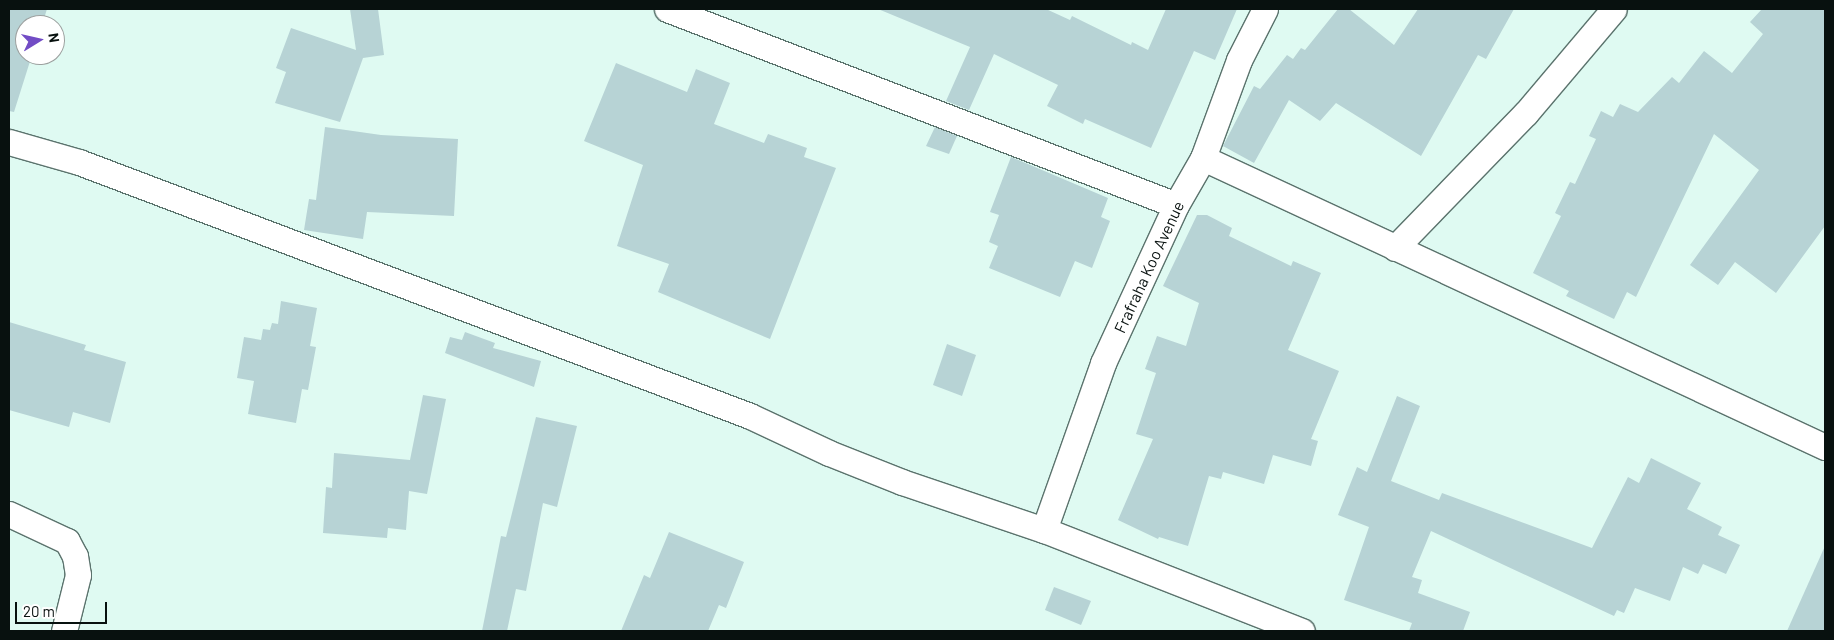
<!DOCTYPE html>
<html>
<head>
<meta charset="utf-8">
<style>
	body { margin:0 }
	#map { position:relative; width:1834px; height:640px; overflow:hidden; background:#dffaf2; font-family:Barlow,sans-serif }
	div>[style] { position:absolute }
	.building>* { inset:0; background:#b7d3d5 }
	.roads { filter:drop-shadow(1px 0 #5b736d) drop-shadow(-1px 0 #5b736d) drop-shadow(0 1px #5b736d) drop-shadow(0 -1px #5b736d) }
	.street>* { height:25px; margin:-12.5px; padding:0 12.5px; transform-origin:12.5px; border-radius:12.5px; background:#fff }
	span { translate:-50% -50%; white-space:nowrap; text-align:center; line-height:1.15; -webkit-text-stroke:4px #fff; paint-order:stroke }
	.street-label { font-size:16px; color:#08110f }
	.frame { position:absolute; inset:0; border:10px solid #08110f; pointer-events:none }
	.north { position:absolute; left:15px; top:15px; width:50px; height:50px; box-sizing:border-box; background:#fff; border:1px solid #9ca09f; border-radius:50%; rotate:81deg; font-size:14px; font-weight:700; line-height:20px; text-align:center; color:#08110f }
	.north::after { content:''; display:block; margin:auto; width:18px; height:22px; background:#724cc5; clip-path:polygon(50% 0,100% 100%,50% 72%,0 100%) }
	.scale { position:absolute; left:15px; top:602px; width:92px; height:22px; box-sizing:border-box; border:2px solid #08110f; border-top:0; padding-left:6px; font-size:15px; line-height:18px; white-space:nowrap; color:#08110f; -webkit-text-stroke:4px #fff; paint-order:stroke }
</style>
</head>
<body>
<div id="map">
	<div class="building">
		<i style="clip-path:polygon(9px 9px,47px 9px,42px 25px,25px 25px,25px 55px,32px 55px,14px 112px,9px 111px)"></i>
		<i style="clip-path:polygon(350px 9px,378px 9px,384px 55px,363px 58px,340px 122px,275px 103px,286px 72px,276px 68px,291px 28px,356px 50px)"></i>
		<i style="clip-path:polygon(878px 9px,1046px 9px,1070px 20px,1072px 16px,1131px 45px,1132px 42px,1148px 50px,1166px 9px,1237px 9px,1215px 60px,1194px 51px,1151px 148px,1085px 119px,1083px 124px,1047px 106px,1058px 85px,994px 54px,969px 110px,946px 101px,970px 47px)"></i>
		<i style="clip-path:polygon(1338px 9px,1349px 9px,1394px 45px,1418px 9px,1514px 9px,1486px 59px,1478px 55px,1421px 156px,1336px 103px,1320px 121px,1289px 100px,1254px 163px,1223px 146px,1254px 86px,1260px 89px,1287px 55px,1293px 59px,1301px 48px,1305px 50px)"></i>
		<i style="clip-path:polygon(1762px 9px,1825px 9px,1825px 226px,1776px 293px,1735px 262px,1718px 285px,1690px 265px,1759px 170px,1714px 134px,1636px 297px,1627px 292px,1614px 319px,1566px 296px,1569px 291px,1533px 273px,1561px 216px,1555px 213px,1570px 182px,1575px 184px,1596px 139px,1589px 136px,1601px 111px,1613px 117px,1620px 104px,1638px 112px,1672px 77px,1679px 83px,1704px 51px,1732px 73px,1763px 34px,1750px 22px)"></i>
		<i style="clip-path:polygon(616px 63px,687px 92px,696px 69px,730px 83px,714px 124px,764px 143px,768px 134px,807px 148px,804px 157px,836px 168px,770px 339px,658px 292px,669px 264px,617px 246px,643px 165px,584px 141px)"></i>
		<i style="clip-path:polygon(325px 127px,381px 135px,458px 139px,454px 216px,367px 212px,363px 239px,304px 230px,309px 199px,316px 200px)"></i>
		<i style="clip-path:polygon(935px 127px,957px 136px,949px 154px,926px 146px)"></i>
		<i style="clip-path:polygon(1011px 157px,1108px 198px,1101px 217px,1110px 221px,1092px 268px,1075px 261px,1060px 297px,989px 268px,998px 246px,989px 242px,999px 215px,990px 212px)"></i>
		<i style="clip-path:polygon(1197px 215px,1207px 215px,1232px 228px,1229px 236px,1291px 266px,1293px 261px,1321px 273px,1288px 350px,1339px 371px,1311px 439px,1318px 441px,1311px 466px,1273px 455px,1264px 484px,1223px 472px,1221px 479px,1209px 476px,1188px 546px,1159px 537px,1158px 539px,1118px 520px,1153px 439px,1136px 434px,1156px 373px,1145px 369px,1157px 336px,1186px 346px,1199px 303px,1163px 286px)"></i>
		<i style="clip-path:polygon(281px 301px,317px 308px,310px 346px,316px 347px,308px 390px,302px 389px,296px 423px,248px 414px,254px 381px,237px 378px,244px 337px,261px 340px,263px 329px,270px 330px,272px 323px,278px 324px)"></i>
		<i style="clip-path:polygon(9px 322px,86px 345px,84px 350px,126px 362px,110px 423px,73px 412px,69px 427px,9px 410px)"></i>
		<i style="clip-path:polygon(465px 332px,495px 343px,493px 348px,541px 361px,534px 387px,445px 353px,450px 337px,462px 340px)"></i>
		<i style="clip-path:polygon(947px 344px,976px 355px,962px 396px,933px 385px)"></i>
		<i style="clip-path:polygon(423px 395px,446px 399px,427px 494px,409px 491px,406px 530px,388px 528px,387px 538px,323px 533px,326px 487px,332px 488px,334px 453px,410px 460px)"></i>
		<i style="clip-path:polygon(1397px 396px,1420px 406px,1391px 481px,1439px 500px,1442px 493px,1592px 548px,1628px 477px,1639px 483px,1651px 458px,1701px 483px,1687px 509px,1722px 527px,1718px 535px,1740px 545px,1726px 574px,1703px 564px,1698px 574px,1683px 567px,1670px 601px,1635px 588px,1624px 613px,1617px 610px,1614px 616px,1431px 531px,1412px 577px,1422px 580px,1418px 593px,1470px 612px,1463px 631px,1409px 631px,1412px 623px,1344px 600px,1369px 527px,1338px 515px,1357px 467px,1367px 472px)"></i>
		<i style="clip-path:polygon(536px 417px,577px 426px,557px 507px,543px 503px,526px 591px,516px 589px,507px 631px,482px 631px,501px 536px,506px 537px)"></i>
		<i style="clip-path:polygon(669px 532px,744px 562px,726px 608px,719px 605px,708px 631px,621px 631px,644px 575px,650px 578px)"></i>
		<i style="clip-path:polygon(1825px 546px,1825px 631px,1787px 631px)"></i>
		<i style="clip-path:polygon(1054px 587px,1091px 601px,1081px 625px,1045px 610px)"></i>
	</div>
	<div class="roads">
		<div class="street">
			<i style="left:667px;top:9px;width:545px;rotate:21.06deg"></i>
			<i style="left:9px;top:142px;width:73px;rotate:15.9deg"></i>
			<i style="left:79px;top:162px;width:717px;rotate:20.73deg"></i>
			<i style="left:750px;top:416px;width:87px;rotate:25.1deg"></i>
			<i style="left:829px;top:453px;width:79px;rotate:21.7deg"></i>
			<i style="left:902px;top:482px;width:150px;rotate:18.7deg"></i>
			<i style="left:1044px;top:530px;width:277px;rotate:21.4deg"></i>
			<i style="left:1203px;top:158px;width:686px;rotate:24.92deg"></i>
			<i style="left:1395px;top:248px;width:188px;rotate:-45.9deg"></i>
			<i style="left:1526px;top:113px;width:136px;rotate:-49.8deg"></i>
			<i style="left:9px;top:514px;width:64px;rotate:25deg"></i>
			<i style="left:67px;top:541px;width:17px;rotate:62deg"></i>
			<i style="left:75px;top:556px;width:19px;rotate:81deg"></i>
			<i style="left:78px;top:575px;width:58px;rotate:104deg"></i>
			<i style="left:1044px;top:530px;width:177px;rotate:-70.5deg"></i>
			<i style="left:1103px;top:363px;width:174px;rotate:-65.2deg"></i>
			<i style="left:1176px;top:205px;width:54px;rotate:-60.1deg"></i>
			<i style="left:1203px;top:158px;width:104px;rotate:-69.8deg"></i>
			<i style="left:1239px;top:60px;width:57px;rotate:-63deg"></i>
		</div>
	</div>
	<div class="street-label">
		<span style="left:1149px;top:267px;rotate:-65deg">Frafraha Koo Avenue</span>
	</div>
	<div class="frame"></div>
	<div class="north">N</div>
	<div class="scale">20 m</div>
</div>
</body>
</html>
